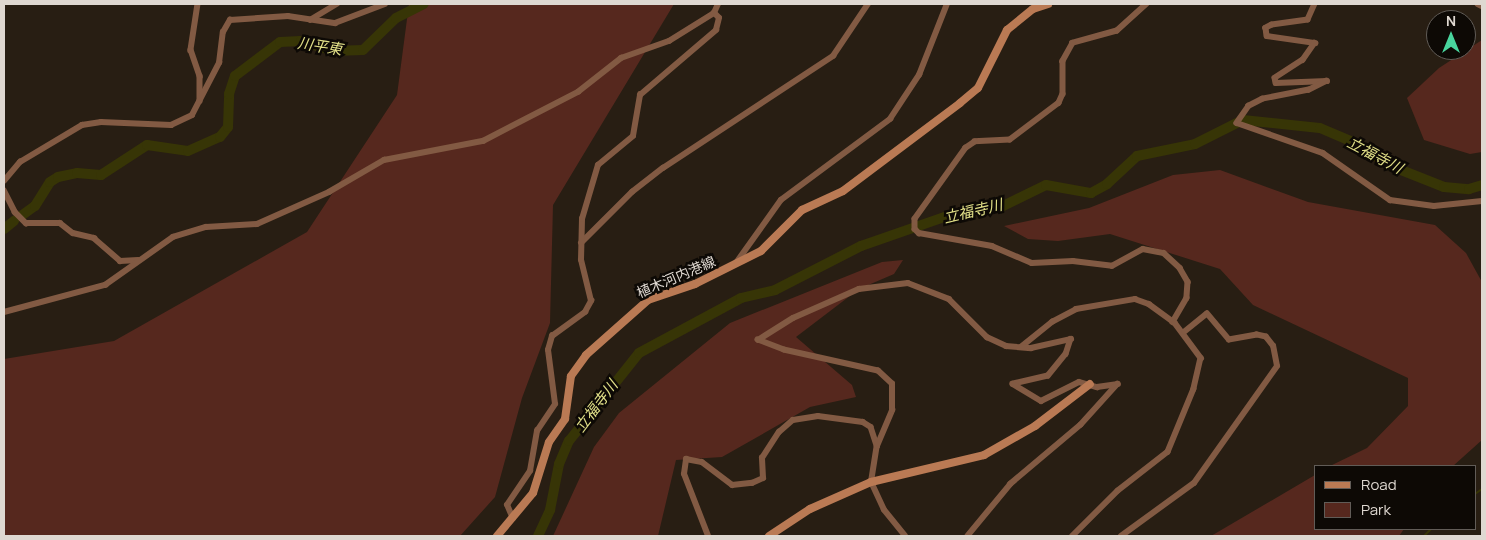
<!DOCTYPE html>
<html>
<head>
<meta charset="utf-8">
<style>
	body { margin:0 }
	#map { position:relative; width:1486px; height:540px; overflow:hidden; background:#281e13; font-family:Manrope,"Noto Sans JP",sans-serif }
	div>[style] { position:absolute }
	.green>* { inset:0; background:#56281e }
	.stream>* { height:2px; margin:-1px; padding:0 1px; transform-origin:1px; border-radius:1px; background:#373506 }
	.river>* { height:10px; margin:-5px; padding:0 5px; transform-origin:5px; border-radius:5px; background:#373506 }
	.street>* { height:5.5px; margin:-2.75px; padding:0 2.75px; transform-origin:2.75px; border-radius:2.75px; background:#825a43 }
	.secondary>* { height:8px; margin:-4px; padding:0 4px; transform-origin:4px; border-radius:4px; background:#ba7a54 }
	span { translate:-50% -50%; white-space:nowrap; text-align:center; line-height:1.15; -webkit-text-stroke:5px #0d0905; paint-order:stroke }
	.street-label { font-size:14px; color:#dfd8d1 }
	.water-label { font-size:15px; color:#e2e088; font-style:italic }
	.frame { position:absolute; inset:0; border:5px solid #dfd8d1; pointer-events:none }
	.legend { position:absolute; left:1314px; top:465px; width:162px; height:65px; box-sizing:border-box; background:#0d0905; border:1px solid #615c57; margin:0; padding:6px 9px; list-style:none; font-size:15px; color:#dfd8d1 }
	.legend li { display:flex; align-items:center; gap:10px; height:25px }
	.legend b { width:25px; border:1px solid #615c57 }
	.north { position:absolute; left:1426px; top:10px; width:50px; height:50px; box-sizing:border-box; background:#0d0905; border:1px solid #615c57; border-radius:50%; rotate:0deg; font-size:14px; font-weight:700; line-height:20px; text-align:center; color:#dfd8d1 }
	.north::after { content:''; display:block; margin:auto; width:18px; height:22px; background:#48d49d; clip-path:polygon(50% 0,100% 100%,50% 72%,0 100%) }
</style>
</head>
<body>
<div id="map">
	<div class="green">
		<i style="clip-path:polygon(409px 4px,674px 4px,553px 205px,550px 323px,522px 398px,495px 497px,460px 536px,4px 536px,4px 359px,114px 341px,307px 232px,397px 95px)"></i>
		<i style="clip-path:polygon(1482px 40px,1482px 152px,1470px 154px,1424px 140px,1407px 98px,1439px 68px)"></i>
		<i style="clip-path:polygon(1220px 170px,1308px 202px,1435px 225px,1466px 253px,1482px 282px,1482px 440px,1453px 466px,1330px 466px,1367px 448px,1408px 406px,1408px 378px,1253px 305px,1220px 269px,1110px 234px,1058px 241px,1028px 239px,1004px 226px,1089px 208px,1173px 175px)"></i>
		<i style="clip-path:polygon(903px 260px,894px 274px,859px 289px,796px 337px,852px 385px,856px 397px,810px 407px,722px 457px,676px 460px,658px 536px,553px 536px,594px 447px,619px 413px,730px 323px,882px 262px)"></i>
		<i style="clip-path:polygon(1315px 475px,1315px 529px,1404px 529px,1399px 536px,1211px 536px)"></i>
	</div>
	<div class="stream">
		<i style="left:1475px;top:494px;width:9px;rotate:-36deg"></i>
		<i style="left:1424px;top:536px;width:10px;rotate:-45deg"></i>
	</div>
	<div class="river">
		<i style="left:21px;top:216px;width:17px;rotate:-36deg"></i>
		<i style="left:35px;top:206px;width:28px;rotate:-58deg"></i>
		<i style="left:50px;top:182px;width:9px;rotate:-32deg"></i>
		<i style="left:58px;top:177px;width:19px;rotate:-12deg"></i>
		<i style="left:77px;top:173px;width:24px;rotate:5deg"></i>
		<i style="left:101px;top:175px;width:55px;rotate:-33.1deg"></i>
		<i style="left:147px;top:145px;width:41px;rotate:8.3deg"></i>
		<i style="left:188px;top:151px;width:35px;rotate:-24deg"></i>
		<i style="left:220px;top:137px;width:13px;rotate:-51deg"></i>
		<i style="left:228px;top:127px;width:33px;rotate:-88deg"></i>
		<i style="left:229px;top:94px;width:19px;rotate:-72deg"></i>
		<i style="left:235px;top:76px;width:56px;rotate:-37.1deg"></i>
		<i style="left:280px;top:42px;width:21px;rotate:-3deg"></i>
		<i style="left:301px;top:41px;width:34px;rotate:17deg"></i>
		<i style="left:333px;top:51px;width:30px;rotate:-2deg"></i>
		<i style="left:363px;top:50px;width:46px;rotate:-44.1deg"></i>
		<i style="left:396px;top:18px;width:31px;rotate:-27deg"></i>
		<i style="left:4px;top:229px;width:13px;rotate:-39deg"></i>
		<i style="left:538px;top:536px;width:29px;rotate:-65deg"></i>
		<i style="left:550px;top:510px;width:47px;rotate:-78.9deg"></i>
		<i style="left:559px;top:464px;width:25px;rotate:-67deg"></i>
		<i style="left:569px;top:441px;width:112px;rotate:-51.5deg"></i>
		<i style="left:639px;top:353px;width:116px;rotate:-28.3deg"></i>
		<i style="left:741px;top:298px;width:35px;rotate:-13deg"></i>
		<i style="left:775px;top:290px;width:97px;rotate:-27.1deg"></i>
		<i style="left:861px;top:246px;width:97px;rotate:-19.2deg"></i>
		<i style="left:953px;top:214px;width:49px;rotate:-8.3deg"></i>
		<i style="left:1001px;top:207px;width:50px;rotate:-26.1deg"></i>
		<i style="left:1046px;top:185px;width:46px;rotate:10.1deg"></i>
		<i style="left:1091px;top:193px;width:18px;rotate:-29deg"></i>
		<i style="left:1107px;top:184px;width:41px;rotate:-43deg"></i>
		<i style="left:1137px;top:156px;width:59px;rotate:-11.7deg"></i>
		<i style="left:1195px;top:144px;width:54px;rotate:-26.6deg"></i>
		<i style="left:1243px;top:120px;width:77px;rotate:5.9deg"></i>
		<i style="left:1320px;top:128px;width:38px;rotate:23deg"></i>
		<i style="left:1355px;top:143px;width:43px;rotate:32.6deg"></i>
		<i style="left:1391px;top:166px;width:57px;rotate:21.6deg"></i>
		<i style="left:1444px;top:187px;width:25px;rotate:5deg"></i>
		<i style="left:1469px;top:189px;width:14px;rotate:-17deg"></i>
	</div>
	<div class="street">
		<i style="left:198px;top:4px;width:47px;rotate:98.7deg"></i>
		<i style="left:191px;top:50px;width:28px;rotate:71deg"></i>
		<i style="left:200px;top:76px;width:25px;rotate:90deg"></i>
		<i style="left:1147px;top:4px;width:40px;rotate:138deg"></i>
		<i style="left:1117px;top:31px;width:46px;rotate:164.7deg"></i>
		<i style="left:1073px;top:43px;width:21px;rotate:119deg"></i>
		<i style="left:1063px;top:61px;width:33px;rotate:90deg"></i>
		<i style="left:1063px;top:94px;width:10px;rotate:114deg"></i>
		<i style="left:1059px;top:103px;width:61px;rotate:142.9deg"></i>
		<i style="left:1010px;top:140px;width:35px;rotate:177deg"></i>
		<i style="left:975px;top:142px;width:11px;rotate:146deg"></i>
		<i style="left:966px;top:148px;width:87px;rotate:125.7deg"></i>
		<i style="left:915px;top:219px;width:10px;rotate:90deg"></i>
		<i style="left:915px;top:229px;width:6px;rotate:45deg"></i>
		<i style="left:919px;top:233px;width:74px;rotate:10.1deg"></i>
		<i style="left:992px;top:246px;width:43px;rotate:23deg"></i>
		<i style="left:1032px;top:263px;width:41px;rotate:-2.8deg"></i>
		<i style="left:1073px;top:261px;width:39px;rotate:7deg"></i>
		<i style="left:1112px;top:266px;width:35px;rotate:-29deg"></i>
		<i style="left:1143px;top:249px;width:21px;rotate:11deg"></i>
		<i style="left:1164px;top:253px;width:22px;rotate:43deg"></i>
		<i style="left:1180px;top:268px;width:16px;rotate:60deg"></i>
		<i style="left:1188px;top:282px;width:16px;rotate:94deg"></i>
		<i style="left:1187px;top:298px;width:28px;rotate:120deg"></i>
		<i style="left:1315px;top:4px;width:17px;rotate:114deg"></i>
		<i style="left:1308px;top:20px;width:36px;rotate:172deg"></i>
		<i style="left:1272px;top:25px;width:7px;rotate:153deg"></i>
		<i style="left:1266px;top:28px;width:8px;rotate:83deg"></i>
		<i style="left:1267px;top:36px;width:49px;rotate:8.3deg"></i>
		<i style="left:1315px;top:43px;width:21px;rotate:125deg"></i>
		<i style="left:1303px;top:60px;width:33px;rotate:147deg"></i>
		<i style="left:1275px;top:78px;width:5px;rotate:79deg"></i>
		<i style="left:1276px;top:83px;width:51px;rotate:-2.2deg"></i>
		<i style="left:1327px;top:81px;width:20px;rotate:153deg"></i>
		<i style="left:1309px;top:90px;width:47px;rotate:168.9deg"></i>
		<i style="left:1263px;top:99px;width:16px;rotate:153deg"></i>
		<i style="left:1249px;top:106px;width:21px;rotate:125deg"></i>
		<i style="left:1237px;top:123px;width:91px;rotate:19.2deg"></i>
		<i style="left:1323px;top:153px;width:82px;rotate:35deg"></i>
		<i style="left:1390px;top:200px;width:44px;rotate:7.8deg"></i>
		<i style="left:1434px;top:206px;width:48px;rotate:-5.9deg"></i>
		<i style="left:1478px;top:4px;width:4px;rotate:27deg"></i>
		<i style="left:310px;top:20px;width:31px;rotate:-31deg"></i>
		<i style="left:4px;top:181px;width:25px;rotate:-50deg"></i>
		<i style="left:20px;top:162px;width:72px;rotate:-30.8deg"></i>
		<i style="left:82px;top:125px;width:19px;rotate:-9deg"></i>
		<i style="left:101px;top:122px;width:70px;rotate:2.5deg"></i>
		<i style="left:171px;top:125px;width:23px;rotate:-25deg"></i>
		<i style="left:192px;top:115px;width:59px;rotate:-62.6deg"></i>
		<i style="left:219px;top:63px;width:31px;rotate:-83deg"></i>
		<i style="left:223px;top:32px;width:14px;rotate:-60deg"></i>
		<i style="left:230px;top:20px;width:58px;rotate:-3.9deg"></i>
		<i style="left:288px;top:16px;width:48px;rotate:8.5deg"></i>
		<i style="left:335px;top:23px;width:53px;rotate:-20.8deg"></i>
		<i style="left:4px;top:190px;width:25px;rotate:63deg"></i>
		<i style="left:15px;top:212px;width:16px;rotate:45deg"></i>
		<i style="left:26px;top:223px;width:34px"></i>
		<i style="left:60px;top:223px;width:16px;rotate:38deg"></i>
		<i style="left:73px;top:233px;width:22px;rotate:13deg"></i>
		<i style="left:94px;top:238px;width:35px;rotate:41deg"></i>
		<i style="left:120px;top:261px;width:18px;rotate:-3deg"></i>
		<i style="left:581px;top:243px;width:72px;rotate:-45deg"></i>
		<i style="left:632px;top:192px;width:39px;rotate:-38deg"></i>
		<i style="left:663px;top:168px;width:204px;rotate:-33.4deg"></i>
		<i style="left:833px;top:56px;width:63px;rotate:-56.1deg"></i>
		<i style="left:736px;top:263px;width:77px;rotate:-54.5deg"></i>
		<i style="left:781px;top:200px;width:136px;rotate:-36.6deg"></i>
		<i style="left:890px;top:119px;width:53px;rotate:-56.6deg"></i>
		<i style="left:919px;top:75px;width:76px;rotate:-68.5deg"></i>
		<i style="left:4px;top:312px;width:105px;rotate:-15deg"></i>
		<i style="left:105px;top:285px;width:83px;rotate:-35.2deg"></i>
		<i style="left:173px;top:237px;width:34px;rotate:-17deg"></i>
		<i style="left:206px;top:227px;width:51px;rotate:-3.4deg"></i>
		<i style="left:257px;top:224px;width:79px;rotate:-24deg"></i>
		<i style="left:329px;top:192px;width:64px;rotate:-30.2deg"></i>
		<i style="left:384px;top:160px;width:101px;rotate:-10.9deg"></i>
		<i style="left:483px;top:141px;width:107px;rotate:-27.3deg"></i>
		<i style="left:578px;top:92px;width:55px;rotate:-38.3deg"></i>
		<i style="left:621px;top:58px;width:51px;rotate:-19.5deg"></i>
		<i style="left:669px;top:41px;width:53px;rotate:-31.9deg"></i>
		<i style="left:714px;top:13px;width:10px;rotate:-66deg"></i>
		<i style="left:1021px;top:347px;width:40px;rotate:-39deg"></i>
		<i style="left:1052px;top:322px;width:27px;rotate:-28deg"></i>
		<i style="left:1076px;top:309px;width:60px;rotate:-9.6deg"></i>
		<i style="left:1135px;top:299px;width:15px;rotate:20deg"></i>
		<i style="left:1149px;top:304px;width:32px;rotate:36deg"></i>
		<i style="left:1175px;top:323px;width:44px;rotate:53.4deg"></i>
		<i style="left:1201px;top:358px;width:32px;rotate:103deg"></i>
		<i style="left:1194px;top:389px;width:68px;rotate:112.4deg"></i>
		<i style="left:1168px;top:452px;width:63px;rotate:142deg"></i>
		<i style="left:1118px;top:491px;width:64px;rotate:135deg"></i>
		<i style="left:513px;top:519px;width:15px;rotate:-113deg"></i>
		<i style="left:507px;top:505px;width:41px;rotate:-55.9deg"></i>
		<i style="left:530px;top:471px;width:41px;rotate:-80.1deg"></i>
		<i style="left:537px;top:431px;width:32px;rotate:-56deg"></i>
		<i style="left:555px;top:404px;width:54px;rotate:-97.4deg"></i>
		<i style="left:548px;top:350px;width:15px;rotate:-74deg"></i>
		<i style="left:552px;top:336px;width:41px;rotate:-36deg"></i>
		<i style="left:585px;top:312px;width:13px;rotate:-61deg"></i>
		<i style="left:591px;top:301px;width:42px;rotate:-103.7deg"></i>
		<i style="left:581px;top:260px;width:41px;rotate:-88.6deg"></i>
		<i style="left:582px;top:219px;width:56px;rotate:-73.5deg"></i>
		<i style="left:598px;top:165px;width:45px;rotate:-39.6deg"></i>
		<i style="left:633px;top:136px;width:42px;rotate:-80.3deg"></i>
		<i style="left:640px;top:95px;width:100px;rotate:-40.5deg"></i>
		<i style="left:716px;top:30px;width:12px;rotate:-76deg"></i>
		<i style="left:719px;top:18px;width:7px;rotate:-135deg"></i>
		<i style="left:708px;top:536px;width:66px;rotate:-111.2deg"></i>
		<i style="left:684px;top:474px;width:15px;rotate:-82deg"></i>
		<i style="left:686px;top:459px;width:16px;rotate:11deg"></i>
		<i style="left:702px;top:462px;width:38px;rotate:37deg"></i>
		<i style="left:732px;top:485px;width:20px;rotate:-6deg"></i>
		<i style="left:752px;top:483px;width:12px;rotate:-24deg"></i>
		<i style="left:763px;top:478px;width:20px;rotate:-93deg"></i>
		<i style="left:762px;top:458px;width:31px;rotate:-57deg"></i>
		<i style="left:779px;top:432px;width:18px;rotate:-41deg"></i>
		<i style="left:793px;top:420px;width:25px;rotate:-9deg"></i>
		<i style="left:818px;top:416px;width:45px;rotate:7.6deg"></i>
		<i style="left:863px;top:422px;width:9px;rotate:32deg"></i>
		<i style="left:871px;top:427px;width:20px;rotate:72deg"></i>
		<i style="left:905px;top:536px;width:33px;rotate:-129deg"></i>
		<i style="left:884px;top:510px;width:31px;rotate:-115deg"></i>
		<i style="left:871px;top:482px;width:36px;rotate:-81deg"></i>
		<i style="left:877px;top:446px;width:39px;rotate:-67deg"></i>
		<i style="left:892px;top:410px;width:26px;rotate:-90deg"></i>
		<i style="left:892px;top:384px;width:19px;rotate:-137deg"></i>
		<i style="left:878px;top:371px;width:96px;rotate:-167.4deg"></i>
		<i style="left:784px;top:350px;width:28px;rotate:-159deg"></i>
		<i style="left:758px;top:340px;width:41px;rotate:-32.2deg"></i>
		<i style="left:793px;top:318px;width:72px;rotate:-23.7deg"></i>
		<i style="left:859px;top:289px;width:49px;rotate:-7deg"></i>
		<i style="left:908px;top:283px;width:44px;rotate:21.3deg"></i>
		<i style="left:949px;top:299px;width:54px;rotate:45deg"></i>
		<i style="left:987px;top:337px;width:21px;rotate:25deg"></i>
		<i style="left:1006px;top:346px;width:25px;rotate:5deg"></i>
		<i style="left:1031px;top:348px;width:41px;rotate:-12.7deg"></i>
		<i style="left:1071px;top:339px;width:16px;rotate:108deg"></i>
		<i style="left:1066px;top:354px;width:28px;rotate:129deg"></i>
		<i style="left:1048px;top:376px;width:36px;rotate:167deg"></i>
		<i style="left:1013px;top:384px;width:33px;rotate:31deg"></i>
		<i style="left:1041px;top:401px;width:42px;rotate:-26.6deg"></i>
		<i style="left:1079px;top:382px;width:19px;rotate:16deg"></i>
		<i style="left:1097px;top:387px;width:21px;rotate:-8deg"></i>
		<i style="left:1118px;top:384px;width:55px;rotate:132.1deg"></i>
		<i style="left:1081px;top:425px;width:92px;rotate:139.9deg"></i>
		<i style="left:1011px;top:484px;width:67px;rotate:129.6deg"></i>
		<i style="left:1121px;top:536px;width:90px;rotate:-36deg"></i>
		<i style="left:1194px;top:483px;width:143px;rotate:-54.6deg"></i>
		<i style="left:1277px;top:366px;width:20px;rotate:-101deg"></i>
		<i style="left:1273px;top:346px;width:11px;rotate:-128deg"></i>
		<i style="left:1266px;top:337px;width:9px;rotate:-167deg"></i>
		<i style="left:1257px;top:335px;width:28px;rotate:170deg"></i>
		<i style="left:1229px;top:340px;width:34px;rotate:-130deg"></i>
		<i style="left:1207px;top:314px;width:28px;rotate:141deg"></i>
	</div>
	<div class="secondary">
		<i style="left:497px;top:536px;width:56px;rotate:-50.1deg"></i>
		<i style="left:533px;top:493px;width:53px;rotate:-72.6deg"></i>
		<i style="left:549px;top:442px;width:28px;rotate:-55deg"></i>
		<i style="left:565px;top:419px;width:43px;rotate:-82.1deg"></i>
		<i style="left:571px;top:376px;width:26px;rotate:-54deg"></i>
		<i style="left:586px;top:355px;width:83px;rotate:-41.6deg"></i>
		<i style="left:648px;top:300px;width:50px;rotate:-18.8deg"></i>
		<i style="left:695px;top:284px;width:74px;rotate:-26.6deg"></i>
		<i style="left:761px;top:251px;width:58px;rotate:-45deg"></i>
		<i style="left:802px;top:210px;width:45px;rotate:-24.9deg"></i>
		<i style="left:843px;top:191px;width:146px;rotate:-36.9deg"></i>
		<i style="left:960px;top:103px;width:23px;rotate:-40deg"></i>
		<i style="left:978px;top:88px;width:65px;rotate:-63.4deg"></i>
		<i style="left:1007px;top:30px;width:33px;rotate:-39deg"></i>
		<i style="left:1033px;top:9px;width:16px;rotate:-18deg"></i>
		<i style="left:769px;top:536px;width:49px;rotate:-33.4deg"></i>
		<i style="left:810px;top:509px;width:67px;rotate:-23.9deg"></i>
		<i style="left:871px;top:482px;width:116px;rotate:-13.4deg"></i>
		<i style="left:984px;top:455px;width:59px;rotate:-29.6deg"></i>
		<i style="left:1035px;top:426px;width:69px;rotate:-37.4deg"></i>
	</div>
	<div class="street-label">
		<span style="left:676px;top:277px;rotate:-23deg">植木河内港線</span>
	</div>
	<div class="water-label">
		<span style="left:320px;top:46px;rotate:9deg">川平東</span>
		<span style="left:1375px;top:155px;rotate:28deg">立福寺川</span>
		<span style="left:973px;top:211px;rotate:-13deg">立福寺川</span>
		<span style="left:596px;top:406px;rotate:-53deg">立福寺川</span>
	</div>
	<div class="frame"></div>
	<ul class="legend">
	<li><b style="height:6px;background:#ba7a54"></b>Road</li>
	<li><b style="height:14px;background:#56281e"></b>Park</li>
	</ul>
	<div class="north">N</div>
</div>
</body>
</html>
